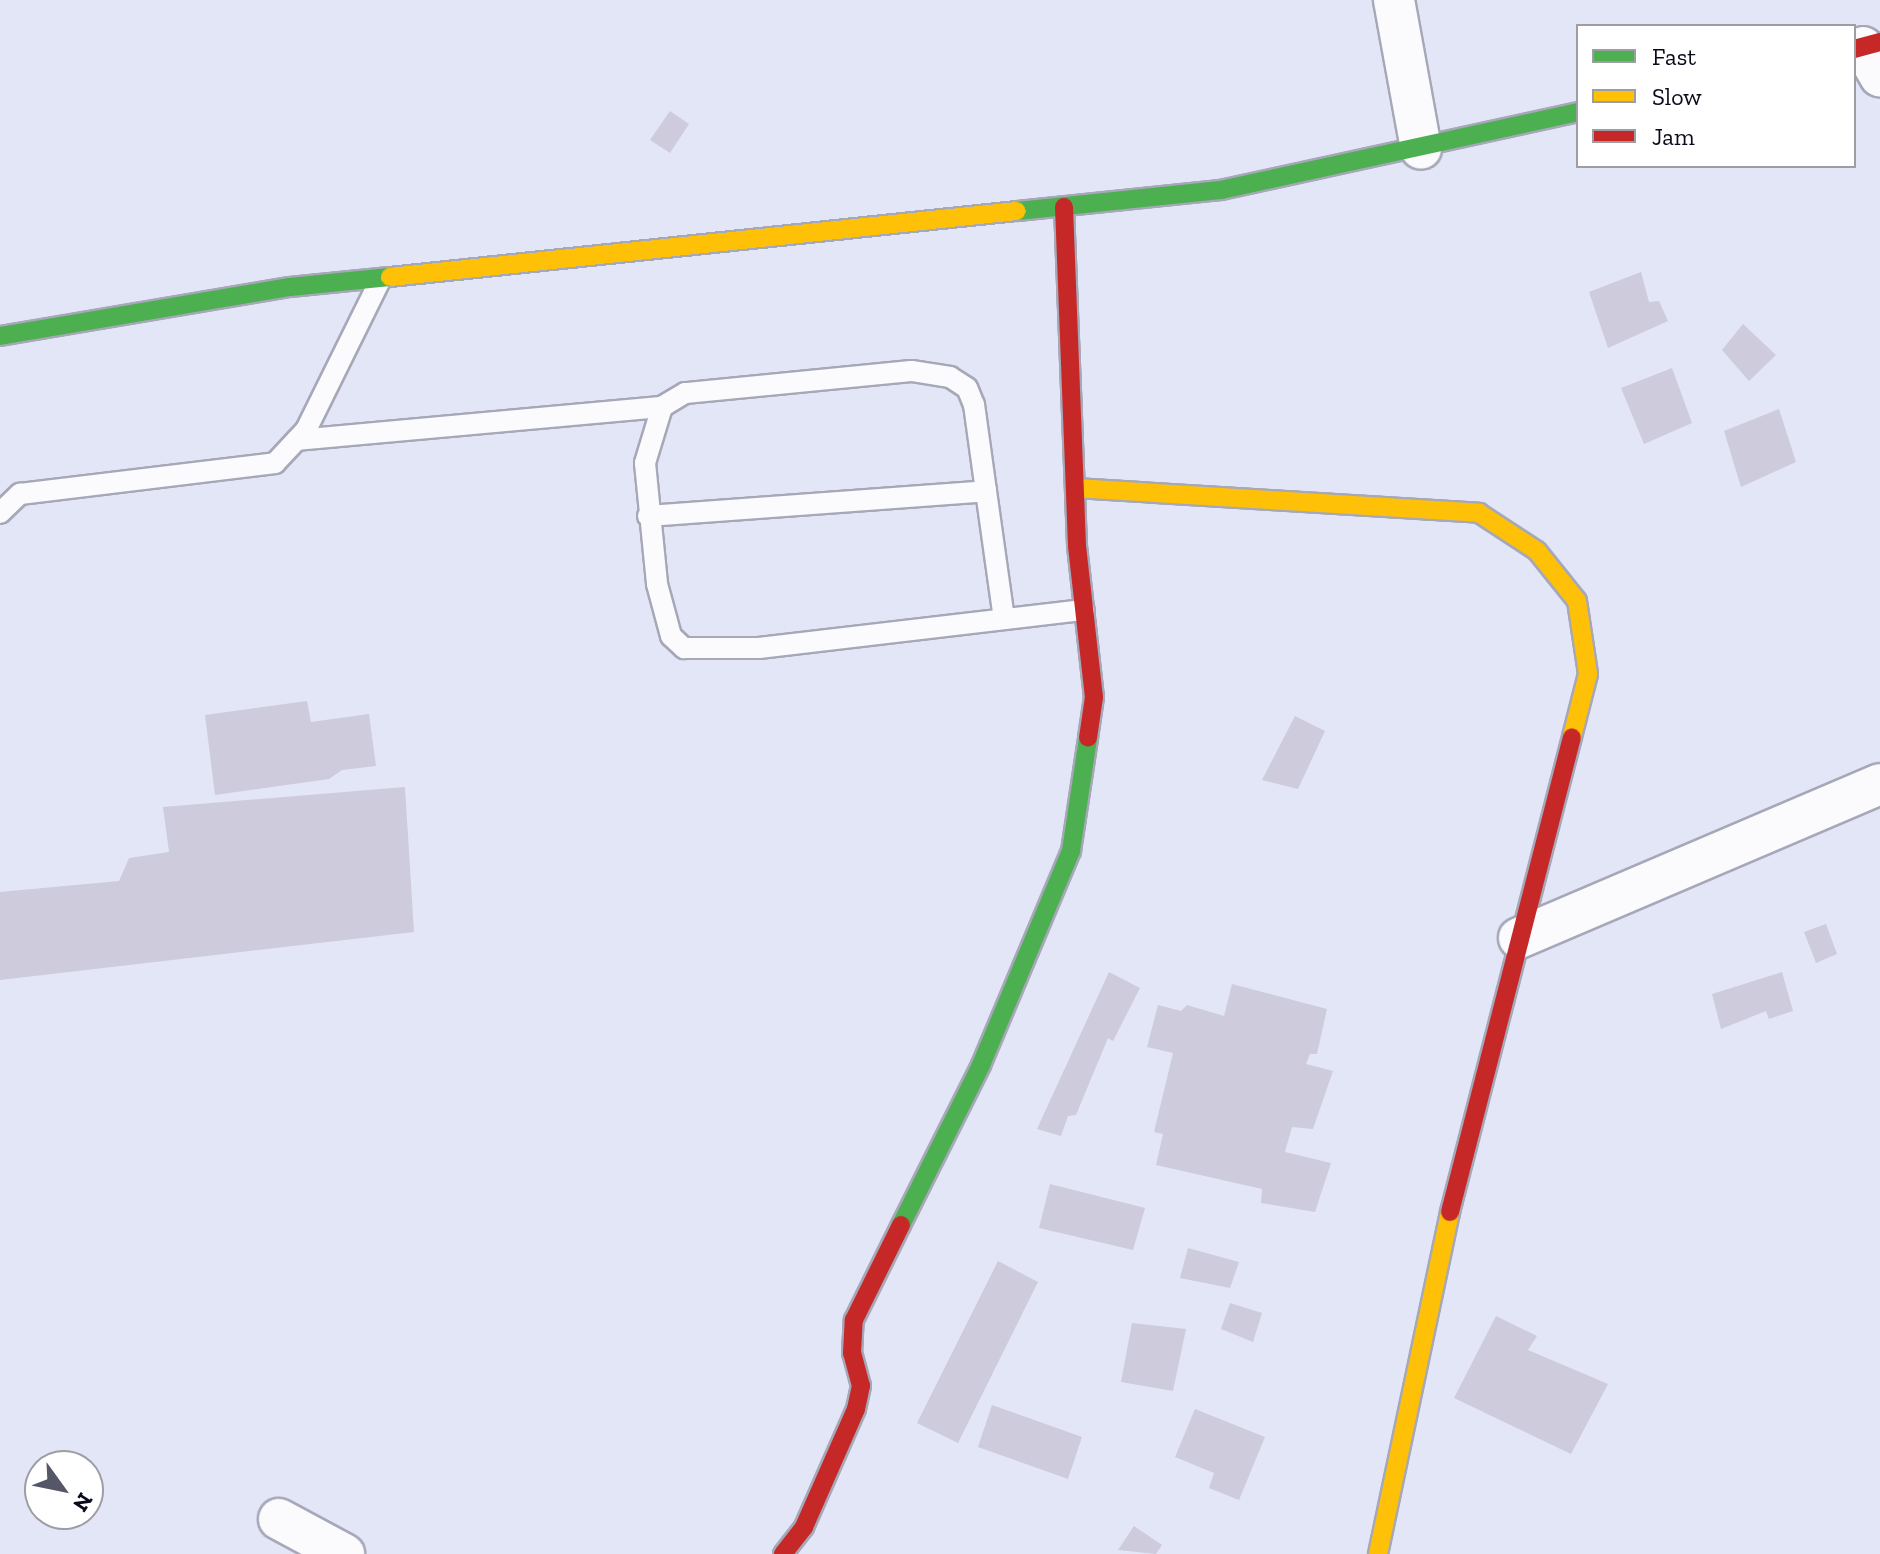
<!DOCTYPE html>
<html>
<head>
<meta charset="utf-8">
<style>
	body { margin:0 }
	#map { position:relative; width:1880px; height:1554px; overflow:hidden; background:#e3e6f7; font-family:"Zilla Slab",serif }
	div>[style] { position:absolute }
	.building>* { inset:0; background:#cdcbdc }
	.roads { filter:drop-shadow(2px 0 #a6a8b8) drop-shadow(-2px 0 #a6a8b8) drop-shadow(0 2px #a6a8b8) drop-shadow(0 -2px #a6a8b8) }
	.lane>* { height:20px; margin:-10px; padding:0 10px; transform-origin:10px; border-radius:10px; background:#fbfbfe }
	.street>* { height:40px; margin:-20px; padding:0 20px; transform-origin:20px; border-radius:20px; background:#fbfbfe }
	.fast>* { height:18px; margin:-9px; padding:0 9px; transform-origin:9px; border-radius:9px; background:#4caf50 }
	.slow>* { height:18px; margin:-9px; padding:0 9px; transform-origin:9px; border-radius:9px; background:#ffc107 }
	.jam>* { height:18px; margin:-9px; padding:0 9px; transform-origin:9px; border-radius:9px; background:#c62828 }
	span { translate:-50% -50%; white-space:nowrap; text-align:center; line-height:1.15; -webkit-text-stroke:8px #fff; paint-order:stroke }
	.legend { position:absolute; left:1576px; top:24px; width:280px; height:144px; box-sizing:border-box; background:#fff; border:2px solid #9d9da4; margin:0; padding:10px 14px; list-style:none; font-size:24px; color:#090a1b }
	.legend li { display:flex; align-items:center; gap:16px; height:40px }
	.legend b { width:40px; border:2px solid #9d9da4 }
	.north { position:absolute; left:24px; top:1450px; width:80px; height:80px; box-sizing:border-box; background:#fff; border:2px solid #9d9da4; border-radius:50%; rotate:123deg; font-size:22px; font-weight:700; line-height:32px; text-align:center; color:#090a1b }
	.north::after { content:''; display:block; margin:auto; width:28px; height:36px; background:#555768; clip-path:polygon(50% 0,100% 100%,50% 72%,0 100%) }
</style>
</head>
<body>
<div id="map">
	<div class="building">
		<i style="clip-path:polygon(670px 111px,689px 124px,670px 153px,650px 140px)"></i>
		<i style="clip-path:polygon(1641px 272px,1649px 302px,1659px 301px,1668px 321px,1608px 348px,1589px 292px)"></i>
		<i style="clip-path:polygon(1743px 324px,1776px 355px,1749px 381px,1722px 350px)"></i>
		<i style="clip-path:polygon(1672px 368px,1692px 423px,1644px 444px,1621px 388px)"></i>
		<i style="clip-path:polygon(1779px 409px,1796px 462px,1741px 487px,1724px 431px)"></i>
		<i style="clip-path:polygon(307px 701px,311px 722px,369px 714px,376px 766px,342px 770px,329px 779px,215px 795px,205px 715px)"></i>
		<i style="clip-path:polygon(1295px 716px,1325px 731px,1298px 789px,1262px 780px)"></i>
		<i style="clip-path:polygon(405px 787px,414px 932px,0 980px,0 892px,119px 881px,129px 858px,169px 852px,163px 807px)"></i>
		<i style="clip-path:polygon(1826px 924px,1837px 954px,1816px 963px,1804px 932px)"></i>
		<i style="clip-path:polygon(1109px 972px,1140px 988px,1113px 1041px,1108px 1038px,1076px 1115px,1068px 1116px,1061px 1136px,1037px 1129px)"></i>
		<i style="clip-path:polygon(1782px 972px,1793px 1011px,1769px 1019px,1766px 1011px,1721px 1029px,1712px 994px)"></i>
		<i style="clip-path:polygon(1232px 984px,1327px 1009px,1317px 1054px,1310px 1054px,1306px 1064px,1333px 1071px,1313px 1129px,1292px 1127px,1285px 1152px,1331px 1163px,1315px 1212px,1261px 1203px,1262px 1189px,1156px 1165px,1163px 1134px,1154px 1132px,1173px 1053px,1147px 1047px,1158px 1005px,1181px 1011px,1187px 1005px,1224px 1016px)"></i>
		<i style="clip-path:polygon(1050px 1184px,1145px 1208px,1133px 1250px,1039px 1228px)"></i>
		<i style="clip-path:polygon(1188px 1248px,1239px 1262px,1230px 1288px,1180px 1278px)"></i>
		<i style="clip-path:polygon(998px 1261px,1038px 1282px,958px 1443px,917px 1423px)"></i>
		<i style="clip-path:polygon(1230px 1303px,1262px 1313px,1253px 1342px,1221px 1329px)"></i>
		<i style="clip-path:polygon(1496px 1316px,1537px 1336px,1528px 1350px,1608px 1384px,1571px 1454px,1454px 1398px)"></i>
		<i style="clip-path:polygon(1132px 1323px,1186px 1329px,1173px 1391px,1121px 1382px)"></i>
		<i style="clip-path:polygon(992px 1405px,1082px 1437px,1068px 1479px,978px 1447px)"></i>
		<i style="clip-path:polygon(1195px 1409px,1265px 1437px,1239px 1500px,1209px 1488px,1214px 1473px,1175px 1457px)"></i>
		<i style="clip-path:polygon(1134px 1526px,1162px 1545px,1156px 1554px,1118px 1550px)"></i>
	</div>
	<div class="roads">
		<div class="lane">
			<i style="left:297px;top:440px;width:366px;rotate:-5.2deg"></i>
			<i style="left:986px;top:491px;width:87px;rotate:-97.9deg"></i>
			<i style="left:974px;top:405px;width:18px;rotate:-112deg"></i>
			<i style="left:967px;top:388px;width:20px;rotate:-147deg"></i>
			<i style="left:950px;top:377px;width:39px;rotate:-171deg"></i>
			<i style="left:911px;top:371px;width:227px;rotate:174.4deg"></i>
			<i style="left:685px;top:393px;width:27px;rotate:149deg"></i>
			<i style="left:662px;top:407px;width:59px;rotate:106.9deg"></i>
			<i style="left:645px;top:463px;width:122px;rotate:84.3deg"></i>
			<i style="left:657px;top:584px;width:54px;rotate:74.9deg"></i>
			<i style="left:671px;top:636px;width:18px;rotate:43deg"></i>
			<i style="left:684px;top:648px;width:75px"></i>
			<i style="left:759px;top:648px;width:327px;rotate:-6.7deg"></i>
			<i style="left:0;top:513px;width:28px;rotate:-44deg"></i>
			<i style="left:20px;top:494px;width:257px;rotate:-6.9deg"></i>
			<i style="left:275px;top:463px;width:45px;rotate:-46.8deg"></i>
			<i style="left:306px;top:430px;width:165px;rotate:-63.7deg"></i>
			<i style="left:648px;top:516px;width:339px;rotate:-4.2deg"></i>
			<i style="left:986px;top:491px;width:129px;rotate:82deg"></i>
		</div>
		<div class="street">
			<i style="left:1394px;top:0;width:151px;rotate:79.7deg"></i>
			<i style="left:1863px;top:47px;width:34px;rotate:60deg"></i>
			<i style="left:1519px;top:938px;width:392px;rotate:-23.1deg"></i>
			<i style="left:279px;top:1519px;width:74px;rotate:28.3deg"></i>
		</div>
		<div class="fast">
			<i style="left:1017px;top:211px;width:205px;rotate:-5.9deg"></i>
			<i style="left:1221px;top:190px;width:365px;rotate:-12.3deg"></i>
			<i style="left:0;top:336px;width:294px;rotate:-9.6deg"></i>
			<i style="left:290px;top:287px;width:100px;rotate:-5.7deg"></i>
			<i style="left:901px;top:1225px;width:179px;rotate:-63.4deg"></i>
			<i style="left:981px;top:1065px;width:232px;rotate:-67.2deg"></i>
			<i style="left:1071px;top:851px;width:114px;rotate:-81.4deg"></i>
		</div>
		<div class="slow">
			<i style="left:390px;top:277px;width:630px;rotate:-6.01deg"></i>
			<i style="left:1075px;top:488px;width:405px;rotate:3.5deg"></i>
			<i style="left:1479px;top:513px;width:69px;rotate:33.2deg"></i>
			<i style="left:1537px;top:551px;width:64px;rotate:51.3deg"></i>
			<i style="left:1577px;top:601px;width:74px;rotate:81.4deg"></i>
			<i style="left:1588px;top:674px;width:65px;rotate:104.3deg"></i>
			<i style="left:1378px;top:1554px;width:349px;rotate:-78.1deg"></i>
		</div>
		<div class="jam">
			<i style="left:1854px;top:49px;width:27px;rotate:-15deg"></i>
			<i style="left:1064px;top:207px;width:339px;rotate:87.8deg"></i>
			<i style="left:1077px;top:546px;width:152px;rotate:83.6deg"></i>
			<i style="left:1094px;top:697px;width:41px;rotate:98.3deg"></i>
			<i style="left:1450px;top:1212px;width:490px;rotate:-75.6deg"></i>
			<i style="left:783px;top:1554px;width:34px;rotate:-52deg"></i>
			<i style="left:804px;top:1527px;width:129px;rotate:-66.2deg"></i>
			<i style="left:856px;top:1409px;width:24px;rotate:-78deg"></i>
			<i style="left:861px;top:1386px;width:34px;rotate:-105deg"></i>
			<i style="left:852px;top:1353px;width:33px;rotate:-87deg"></i>
			<i style="left:854px;top:1320px;width:106px;rotate:-63.7deg"></i>
		</div>
	</div>
	<ul class="legend">
	<li><b style="height:10px;background:#4caf50"></b>Fast</li>
	<li><b style="height:10px;background:#ffc107"></b>Slow</li>
	<li><b style="height:10px;background:#c62828"></b>Jam</li>
	</ul>
	<div class="north">N</div>
</div>
</body>
</html>
